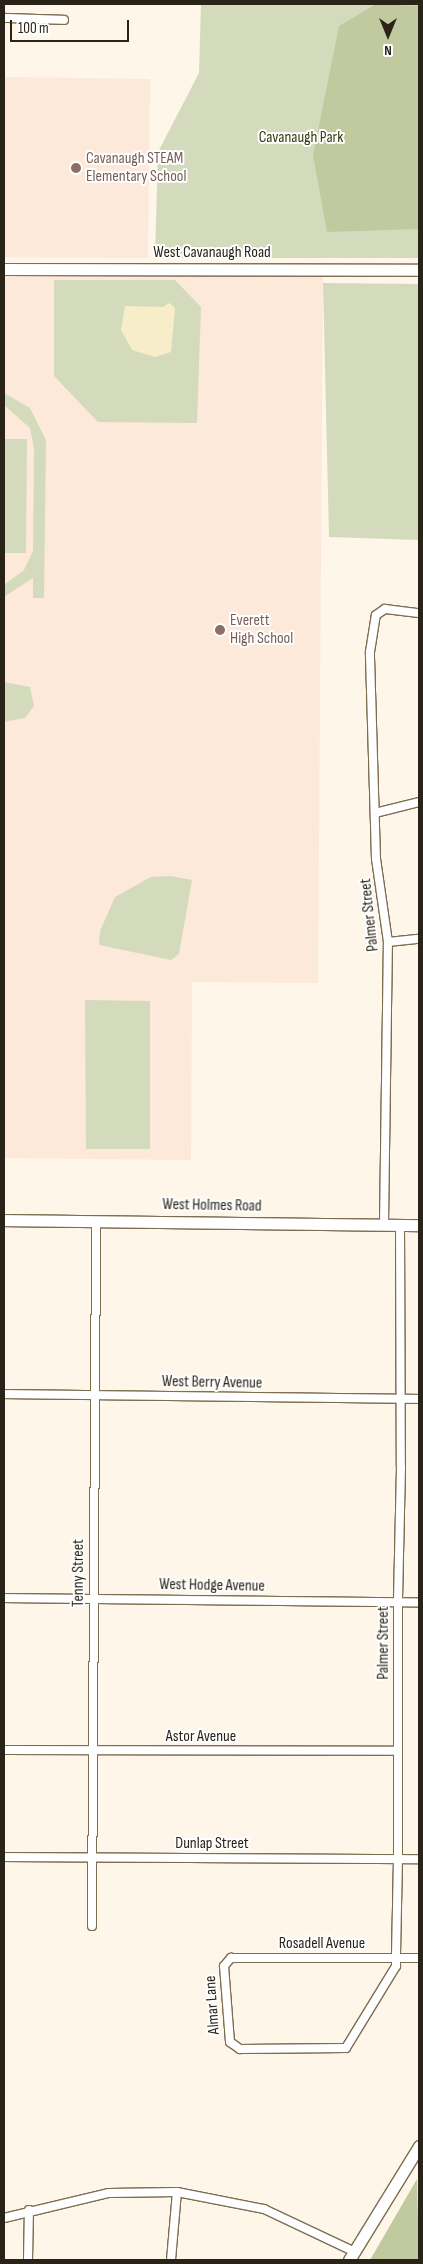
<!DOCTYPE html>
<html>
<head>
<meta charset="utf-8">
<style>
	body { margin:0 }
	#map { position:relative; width:423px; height:2264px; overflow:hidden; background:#fdf6e9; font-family:"Sofia Sans Condensed",sans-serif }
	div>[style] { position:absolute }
	.education>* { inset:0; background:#fce9d9 }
	.green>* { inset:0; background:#d4dbbd }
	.forest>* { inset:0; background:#c1ca9f }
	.sand>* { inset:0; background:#f7edc8 }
	.roads { filter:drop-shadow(1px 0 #7d6d51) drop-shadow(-1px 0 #7d6d51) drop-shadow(0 1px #7d6d51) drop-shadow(0 -1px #7d6d51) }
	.street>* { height:8px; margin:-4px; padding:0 4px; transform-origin:4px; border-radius:4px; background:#fff }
	.secondary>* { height:11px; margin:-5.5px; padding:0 5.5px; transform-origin:5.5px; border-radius:5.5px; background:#fff }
	.dots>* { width:14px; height:14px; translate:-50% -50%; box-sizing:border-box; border:2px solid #fff; border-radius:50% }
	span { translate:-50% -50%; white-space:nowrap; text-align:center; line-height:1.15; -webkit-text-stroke:4px #fff; paint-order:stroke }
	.park-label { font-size:16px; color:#353d0a }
	.education-label { font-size:16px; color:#785e54 }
	.left { translate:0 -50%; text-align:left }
	.street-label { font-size:16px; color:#2a2418 }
	.frame { position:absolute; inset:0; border:5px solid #2a2418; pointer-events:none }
	.north { position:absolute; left:363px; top:10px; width:50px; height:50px; -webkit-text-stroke:4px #fff; paint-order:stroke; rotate:180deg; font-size:14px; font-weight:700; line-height:20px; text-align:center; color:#2a2418 }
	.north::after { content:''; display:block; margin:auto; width:18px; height:22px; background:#2a2418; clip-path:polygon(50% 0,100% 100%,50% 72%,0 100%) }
	.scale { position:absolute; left:10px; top:20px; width:119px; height:22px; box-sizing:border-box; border:2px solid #2a2418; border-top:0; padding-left:6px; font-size:15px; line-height:18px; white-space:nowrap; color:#2a2418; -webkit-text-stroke:4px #fff; paint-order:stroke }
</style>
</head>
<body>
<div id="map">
	<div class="education">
		<i style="clip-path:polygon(4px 77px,150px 79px,148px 258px,4px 257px)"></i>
		<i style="clip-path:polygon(4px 272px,323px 274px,318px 983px,192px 982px,191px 1160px,4px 1158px)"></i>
	</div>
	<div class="green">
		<i style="clip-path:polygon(201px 4px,419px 4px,419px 258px,155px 258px,158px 152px,199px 73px)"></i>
		<i style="clip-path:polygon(54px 280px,175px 280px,201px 307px,197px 423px,98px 422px,54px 376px)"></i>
		<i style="clip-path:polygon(323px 283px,419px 284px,419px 540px,329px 537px)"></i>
		<i style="clip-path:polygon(4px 393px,30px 408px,46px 440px,44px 598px,33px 598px,33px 578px,4px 597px,4px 585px,24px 570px,33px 551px,34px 449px,30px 428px,4px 405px)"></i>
		<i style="clip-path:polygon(4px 439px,27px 439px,26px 553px,4px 553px)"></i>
		<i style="clip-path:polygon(4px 682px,30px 687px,34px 706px,25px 718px,4px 722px)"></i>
		<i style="clip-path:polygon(171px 876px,192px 880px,179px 954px,171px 960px,99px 945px,100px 931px,115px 897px,151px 877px)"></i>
		<i style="clip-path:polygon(85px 1000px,150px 1001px,150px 1149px,86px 1149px)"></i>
	</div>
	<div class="forest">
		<i style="clip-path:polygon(376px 4px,419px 6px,419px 229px,327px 232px,313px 155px,339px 26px)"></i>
		<i style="clip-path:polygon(417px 2179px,419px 2260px,370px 2260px)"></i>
	</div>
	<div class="sand">
		<i style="clip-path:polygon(169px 303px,175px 308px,171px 352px,155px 357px,132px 350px,121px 330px,125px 306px,163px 307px)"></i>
	</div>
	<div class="roads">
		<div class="street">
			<i style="left:4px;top:18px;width:60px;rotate:1.9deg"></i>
			<i style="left:375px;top:813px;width:45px;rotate:-14deg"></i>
			<i style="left:388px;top:942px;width:31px;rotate:-6deg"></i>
			<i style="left:384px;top:1224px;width:282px;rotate:-89.2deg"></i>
			<i style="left:388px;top:942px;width:84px;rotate:-98.2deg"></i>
			<i style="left:376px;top:859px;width:207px;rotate:-91.7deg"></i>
			<i style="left:370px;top:652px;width:37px;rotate:-81deg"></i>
			<i style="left:376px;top:615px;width:11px;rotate:-34deg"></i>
			<i style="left:385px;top:609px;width:34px;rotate:7deg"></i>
			<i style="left:400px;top:1224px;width:243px;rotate:89.8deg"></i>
			<i style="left:401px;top:1467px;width:135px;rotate:91.3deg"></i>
			<i style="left:398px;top:1602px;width:257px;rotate:90deg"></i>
			<i style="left:398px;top:1859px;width:99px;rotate:91.2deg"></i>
			<i style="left:396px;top:1958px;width:8px;rotate:90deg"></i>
			<i style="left:396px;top:1966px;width:96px;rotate:121.4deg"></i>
			<i style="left:346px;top:2048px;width:106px;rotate:179.5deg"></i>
			<i style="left:240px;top:2049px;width:12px;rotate:-145deg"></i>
			<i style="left:230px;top:2042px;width:76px;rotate:-94.5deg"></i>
			<i style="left:224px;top:1966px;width:11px;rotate:-49deg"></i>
			<i style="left:231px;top:1958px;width:188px"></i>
			<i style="left:4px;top:1394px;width:415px;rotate:0.7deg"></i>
			<i style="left:4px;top:1598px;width:415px;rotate:0.6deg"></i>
			<i style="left:4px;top:1750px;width:394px;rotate:0.1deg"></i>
			<i style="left:4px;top:1857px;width:415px;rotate:0.3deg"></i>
			<i style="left:92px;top:1926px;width:705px;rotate:-89.67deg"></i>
			<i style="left:4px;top:2218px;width:108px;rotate:-13.4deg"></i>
			<i style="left:109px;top:2193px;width:68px;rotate:-0.8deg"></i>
			<i style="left:177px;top:2192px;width:89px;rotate:11.1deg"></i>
			<i style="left:264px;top:2209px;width:101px;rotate:25.3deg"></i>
			<i style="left:28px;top:2260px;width:50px;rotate:-88.9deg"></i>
			<i style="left:171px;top:2260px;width:68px;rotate:-85deg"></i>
		</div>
		<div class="secondary">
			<i style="left:4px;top:269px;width:415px;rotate:0.1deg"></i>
			<i style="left:4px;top:1220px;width:415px;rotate:0.7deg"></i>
			<i style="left:349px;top:2260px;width:134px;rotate:-58.4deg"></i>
		</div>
	</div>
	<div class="dots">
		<i style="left:76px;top:168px;background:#8d6e63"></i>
		<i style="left:220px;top:630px;background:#8d6e63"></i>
	</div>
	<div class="park-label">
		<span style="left:301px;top:138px">Cavanaugh Park</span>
	</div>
	<div class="education-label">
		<span class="left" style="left:86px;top:168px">Cavanaugh STEAM<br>Elementary School</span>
		<span class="left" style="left:230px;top:630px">Everett<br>High School</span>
	</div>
	<div class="street-label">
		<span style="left:212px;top:253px">West Cavanaugh Road</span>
		<span style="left:370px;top:915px;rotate:-96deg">Palmer Street</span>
		<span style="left:212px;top:1206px;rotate:1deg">West Holmes Road</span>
		<span style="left:212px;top:1383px;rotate:1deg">West Berry Avenue</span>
		<span style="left:79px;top:1573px;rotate:-90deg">Tenny Street</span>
		<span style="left:212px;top:1586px;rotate:1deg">West Hodge Avenue</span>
		<span style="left:384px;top:1643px;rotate:-90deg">Palmer Street</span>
		<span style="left:201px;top:1737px">Astor Avenue</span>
		<span style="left:212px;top:1844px">Dunlap Street</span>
		<span style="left:322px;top:1944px">Rosadell Avenue</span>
		<span style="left:213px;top:2005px;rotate:-94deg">Almar Lane</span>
	</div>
	<div class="frame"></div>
	<div class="north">N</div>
	<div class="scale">100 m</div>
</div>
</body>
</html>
